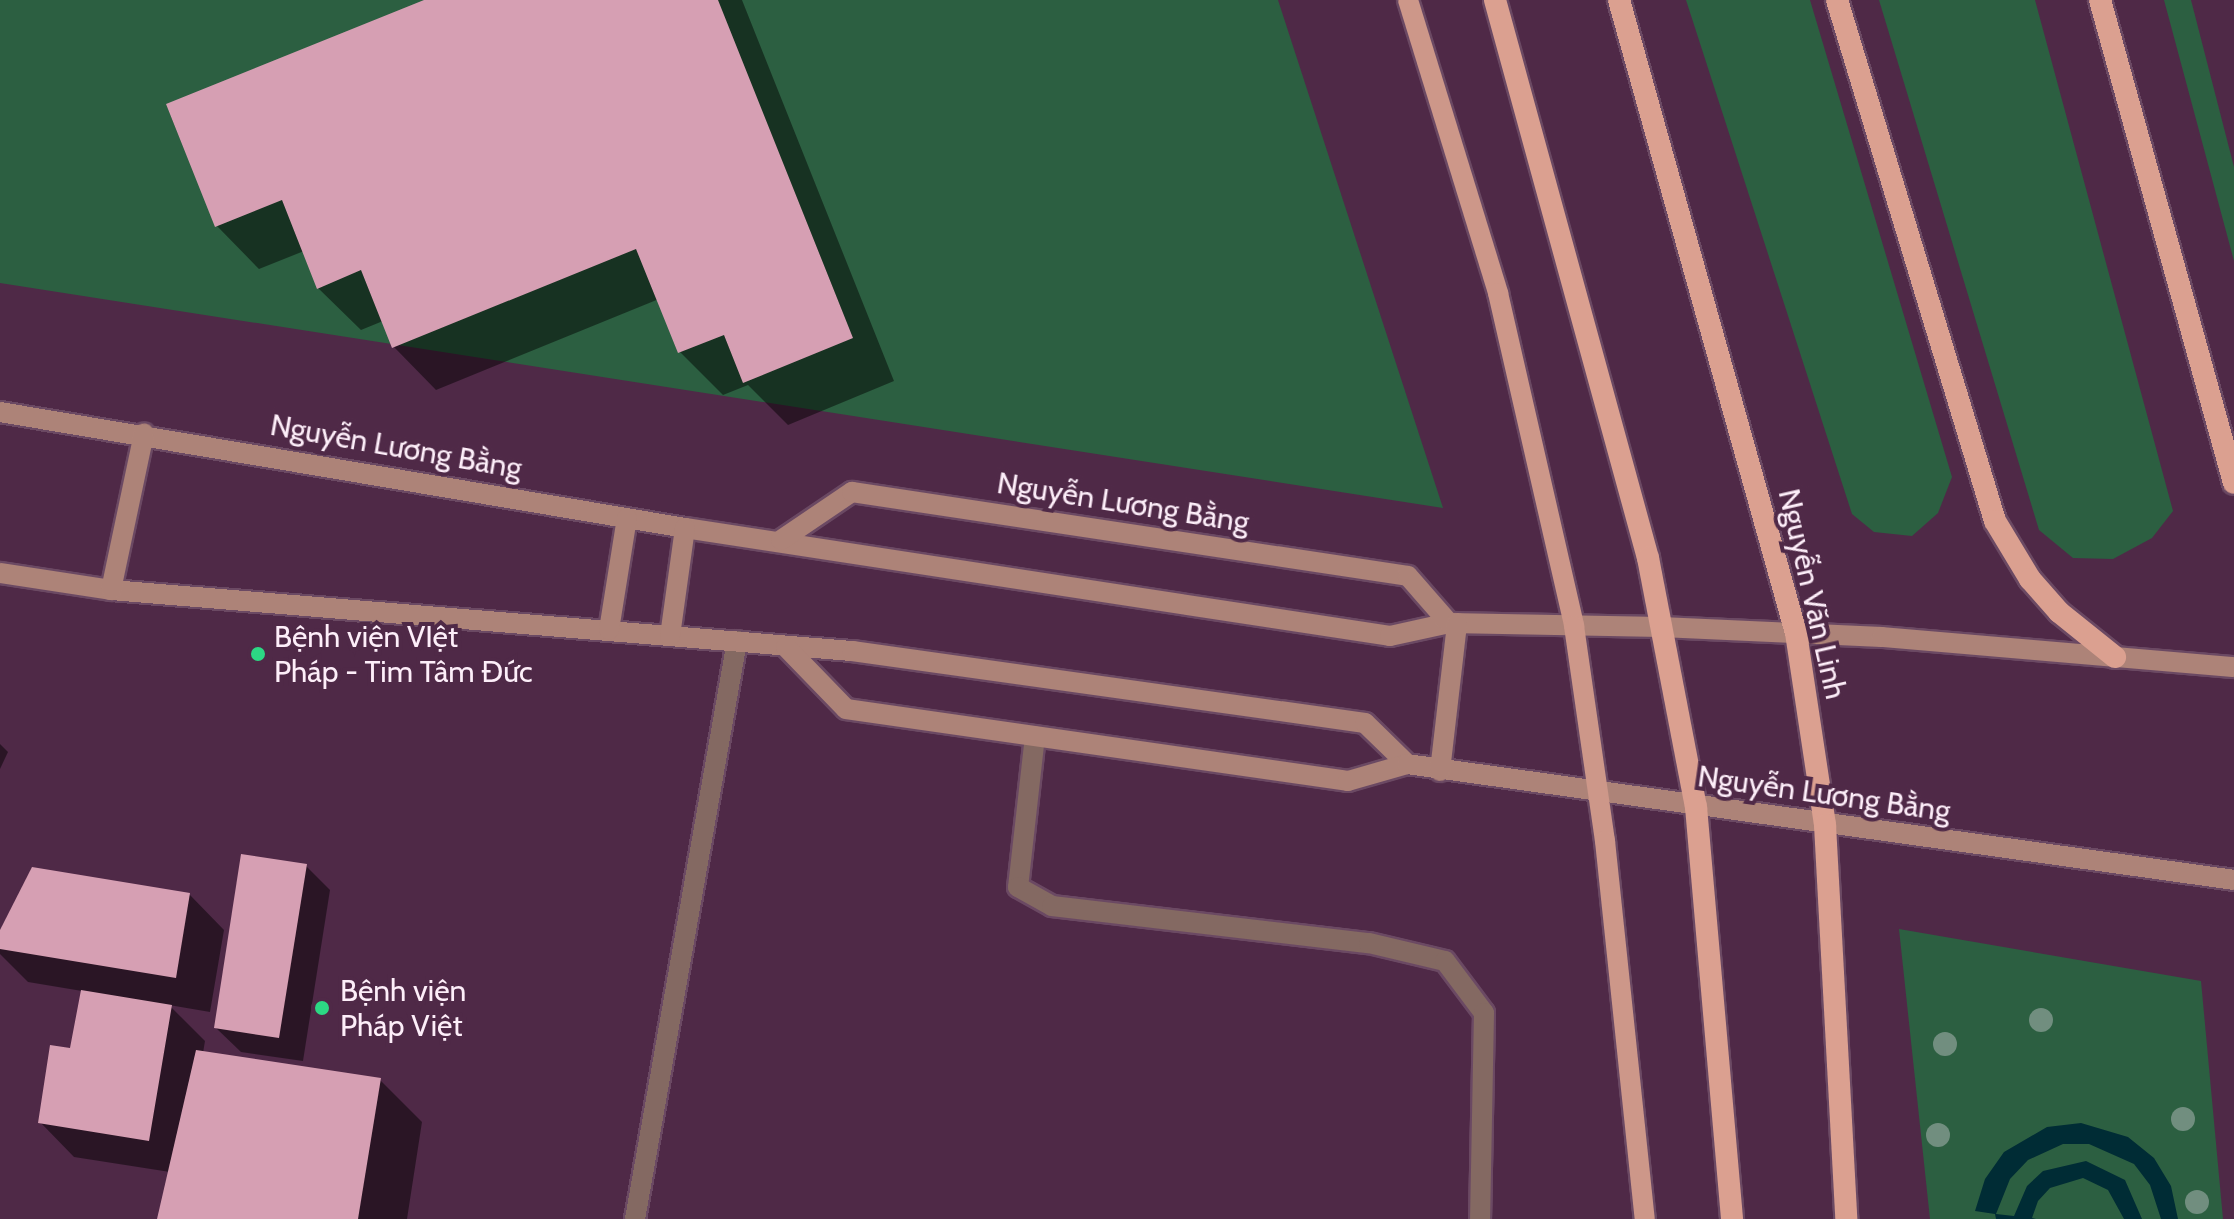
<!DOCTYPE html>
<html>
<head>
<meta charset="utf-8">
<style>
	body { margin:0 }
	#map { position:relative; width:2234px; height:1219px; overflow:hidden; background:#4f2947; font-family:Cabin,sans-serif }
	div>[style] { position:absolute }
	.green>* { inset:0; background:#2c5f41 }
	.water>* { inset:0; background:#002c35 }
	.shadow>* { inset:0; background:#0007 }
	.building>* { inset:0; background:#d69fb3 }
	.roads { filter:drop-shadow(2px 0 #6b4963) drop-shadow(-2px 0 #6b4963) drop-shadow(0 2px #6b4963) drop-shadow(0 -2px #6b4963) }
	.service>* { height:20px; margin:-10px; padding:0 10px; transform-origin:10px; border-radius:10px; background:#846962 }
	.minor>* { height:20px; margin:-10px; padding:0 10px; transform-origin:10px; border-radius:10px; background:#846962 }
	.secondary>* { height:20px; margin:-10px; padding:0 10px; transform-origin:10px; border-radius:10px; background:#ad8378 }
	.primary>* { height:20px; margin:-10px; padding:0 10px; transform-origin:10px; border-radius:10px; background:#cd9789 }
	.trunk>* { height:22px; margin:-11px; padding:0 11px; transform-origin:11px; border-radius:11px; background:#dba090 }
	.trees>* { width:24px; height:24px; margin:-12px; border-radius:50%; background:#718e7f }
	.dots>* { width:22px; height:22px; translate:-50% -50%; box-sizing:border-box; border:4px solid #4f2947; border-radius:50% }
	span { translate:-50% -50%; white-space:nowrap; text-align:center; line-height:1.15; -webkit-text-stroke:8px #4f2947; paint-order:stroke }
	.street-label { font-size:30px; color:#fdeef9 }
	.poi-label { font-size:30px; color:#fdeef9 }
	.left { translate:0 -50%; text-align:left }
</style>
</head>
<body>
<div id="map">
	<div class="green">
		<i style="clip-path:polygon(0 0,1278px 0,1443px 508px,0 283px)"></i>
		<i style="clip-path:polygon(1686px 0,1810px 0,1952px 477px,1938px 513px,1912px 536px,1874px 532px,1852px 514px)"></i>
		<i style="clip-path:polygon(1879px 0,2035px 0,2173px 511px,2152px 538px,2113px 559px,2073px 558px,2039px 530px)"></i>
		<i style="clip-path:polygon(2164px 0,2191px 0,2234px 167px,2234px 261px)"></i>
		<i style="clip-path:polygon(1899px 929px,2201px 981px,2223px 1219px,1930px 1219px)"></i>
	</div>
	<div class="water">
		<i style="clip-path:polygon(2081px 1123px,2128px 1137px,2154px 1158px,2171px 1186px,2178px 1219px,2161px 1219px,2150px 1185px,2134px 1164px,2089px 1144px,2063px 1144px,2028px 1160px,2010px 1179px,1996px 1214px,2014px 1216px,2027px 1186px,2043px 1171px,2086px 1161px,2125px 1180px,2142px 1219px,2124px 1219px,2108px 1190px,2083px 1178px,2050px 1188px,2038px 1201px,2032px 1218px,2036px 1219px,1996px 1219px,1995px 1214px,1975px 1211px,1985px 1179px,2004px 1152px,2047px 1127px)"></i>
	</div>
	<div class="shadow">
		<i style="clip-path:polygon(429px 0,742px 0,894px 381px,788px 425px,748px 385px,723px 395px,680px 352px,659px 299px,436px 390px,394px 347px,383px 321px,361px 330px,318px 288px,304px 251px,259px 269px,217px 226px)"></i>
		<i style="clip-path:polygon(0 744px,8px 752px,0 769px)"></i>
		<i style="clip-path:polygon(306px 866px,330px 890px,303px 1061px,241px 1052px,216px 1028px)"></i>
		<i style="clip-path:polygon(190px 895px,224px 930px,210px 1012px,169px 1005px,205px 1041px,203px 1053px,380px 1080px,422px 1122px,407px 1219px,159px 1219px,170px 1172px,74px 1157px,40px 1122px,72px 1050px,82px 991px,28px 982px,0 954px,0 934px)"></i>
	</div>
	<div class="building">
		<i style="clip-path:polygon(424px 0,718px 0,853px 338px,743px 383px,724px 335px,678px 353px,636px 249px,392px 348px,361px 270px,317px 289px,282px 200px,215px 227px,166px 104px)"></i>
		<i style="clip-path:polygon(241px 854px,307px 864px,279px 1038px,214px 1028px)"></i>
		<i style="clip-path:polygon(32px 867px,190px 893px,176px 978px,0 949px,0 930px)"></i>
		<i style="clip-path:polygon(81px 990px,172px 1005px,149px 1141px,38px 1123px,50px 1045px,70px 1048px)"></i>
		<i style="clip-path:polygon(196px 1050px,381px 1078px,358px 1219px,157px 1219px)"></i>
	</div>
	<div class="roads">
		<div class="service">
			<i style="left:1035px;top:736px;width:152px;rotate:96.4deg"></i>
			<i style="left:1018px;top:887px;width:39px;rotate:29deg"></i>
			<i style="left:1052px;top:906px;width:319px;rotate:6.7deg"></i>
			<i style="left:1369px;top:943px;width:78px;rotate:13.3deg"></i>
			<i style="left:1445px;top:961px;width:65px;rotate:53.1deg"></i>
			<i style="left:1484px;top:1013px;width:206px;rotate:91.1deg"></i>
		</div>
		<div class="minor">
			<i style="left:635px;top:1219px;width:587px;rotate:-79.99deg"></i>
		</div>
		<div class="secondary">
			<i style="left:0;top:412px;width:695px;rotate:9.61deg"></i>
			<i style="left:685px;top:528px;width:713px;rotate:8.71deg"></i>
			<i style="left:1390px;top:636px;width:60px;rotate:-12.4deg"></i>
			<i style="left:1449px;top:623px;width:212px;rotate:1.1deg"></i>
			<i style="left:1661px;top:627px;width:221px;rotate:2.6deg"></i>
			<i style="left:1882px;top:637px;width:353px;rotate:4.9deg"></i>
			<i style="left:781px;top:540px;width:86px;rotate:-34.1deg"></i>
			<i style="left:852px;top:492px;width:562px;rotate:8.59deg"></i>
			<i style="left:1408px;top:576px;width:62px;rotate:48.9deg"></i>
			<i style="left:0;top:573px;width:112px;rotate:8.7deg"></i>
			<i style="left:111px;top:590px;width:744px;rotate:4.71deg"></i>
			<i style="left:852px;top:651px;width:518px;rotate:7.99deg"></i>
			<i style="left:1365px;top:723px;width:59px;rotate:44.3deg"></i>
			<i style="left:111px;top:590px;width:160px;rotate:-78.1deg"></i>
			<i style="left:609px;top:630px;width:113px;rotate:-80.9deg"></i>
			<i style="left:670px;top:636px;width:109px;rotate:-82.1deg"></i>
			<i style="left:786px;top:647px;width:86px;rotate:45.9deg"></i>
			<i style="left:846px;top:709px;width:507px;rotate:8.16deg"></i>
			<i style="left:1348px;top:781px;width:61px;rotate:-16.1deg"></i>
			<i style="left:1407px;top:764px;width:835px;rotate:7.98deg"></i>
			<i style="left:1440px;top:771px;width:149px;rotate:-83.4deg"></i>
		</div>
		<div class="primary">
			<i style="left:1408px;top:0;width:307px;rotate:72.9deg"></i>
			<i style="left:1498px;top:293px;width:342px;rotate:77.1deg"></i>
			<i style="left:1574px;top:626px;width:217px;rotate:81.8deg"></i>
			<i style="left:1605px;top:841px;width:380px;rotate:84deg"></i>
		</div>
		<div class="trunk">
			<i style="left:1495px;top:0;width:579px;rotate:74.67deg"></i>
			<i style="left:1648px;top:558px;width:254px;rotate:79.1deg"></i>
			<i style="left:1696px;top:807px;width:414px;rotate:85deg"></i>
			<i style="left:1619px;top:0;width:657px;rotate:74.38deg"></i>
			<i style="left:1796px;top:633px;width:194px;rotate:81.4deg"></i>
			<i style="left:1825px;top:825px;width:395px;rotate:86.9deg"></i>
			<i style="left:1837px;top:0;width:544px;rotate:73.13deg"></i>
			<i style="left:1995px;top:521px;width:68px;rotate:58.9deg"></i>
			<i style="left:2030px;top:579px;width:44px;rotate:48.7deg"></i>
			<i style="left:2059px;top:612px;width:72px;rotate:38.8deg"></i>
			<i style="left:2100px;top:0;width:501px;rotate:74.49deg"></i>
		</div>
	</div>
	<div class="trees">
		<i style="left:2041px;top:1020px"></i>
		<i style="left:1945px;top:1044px"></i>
		<i style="left:2183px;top:1119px"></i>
		<i style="left:1938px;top:1135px"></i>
		<i style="left:2197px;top:1202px"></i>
	</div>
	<div class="dots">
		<i style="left:258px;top:654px;background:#2cd884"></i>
		<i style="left:322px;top:1008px;background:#2cd884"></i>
	</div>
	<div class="street-label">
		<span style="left:396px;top:447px;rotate:10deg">Nguyễn Lương Bằng</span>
		<span style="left:1123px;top:503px;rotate:9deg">Nguyễn Lương Bằng</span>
		<span style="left:1812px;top:594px;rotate:77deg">Nguyễn Văn Linh</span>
		<span style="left:1824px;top:794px;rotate:8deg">Nguyễn Lương Bằng</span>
	</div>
	<div class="poi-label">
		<span class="left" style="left:274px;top:654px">Bệnh viện VIệt<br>Pháp - Tim Tâm Đức</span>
		<span class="left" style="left:340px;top:1008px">Bệnh viện<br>Pháp Việt</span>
	</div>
</div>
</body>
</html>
